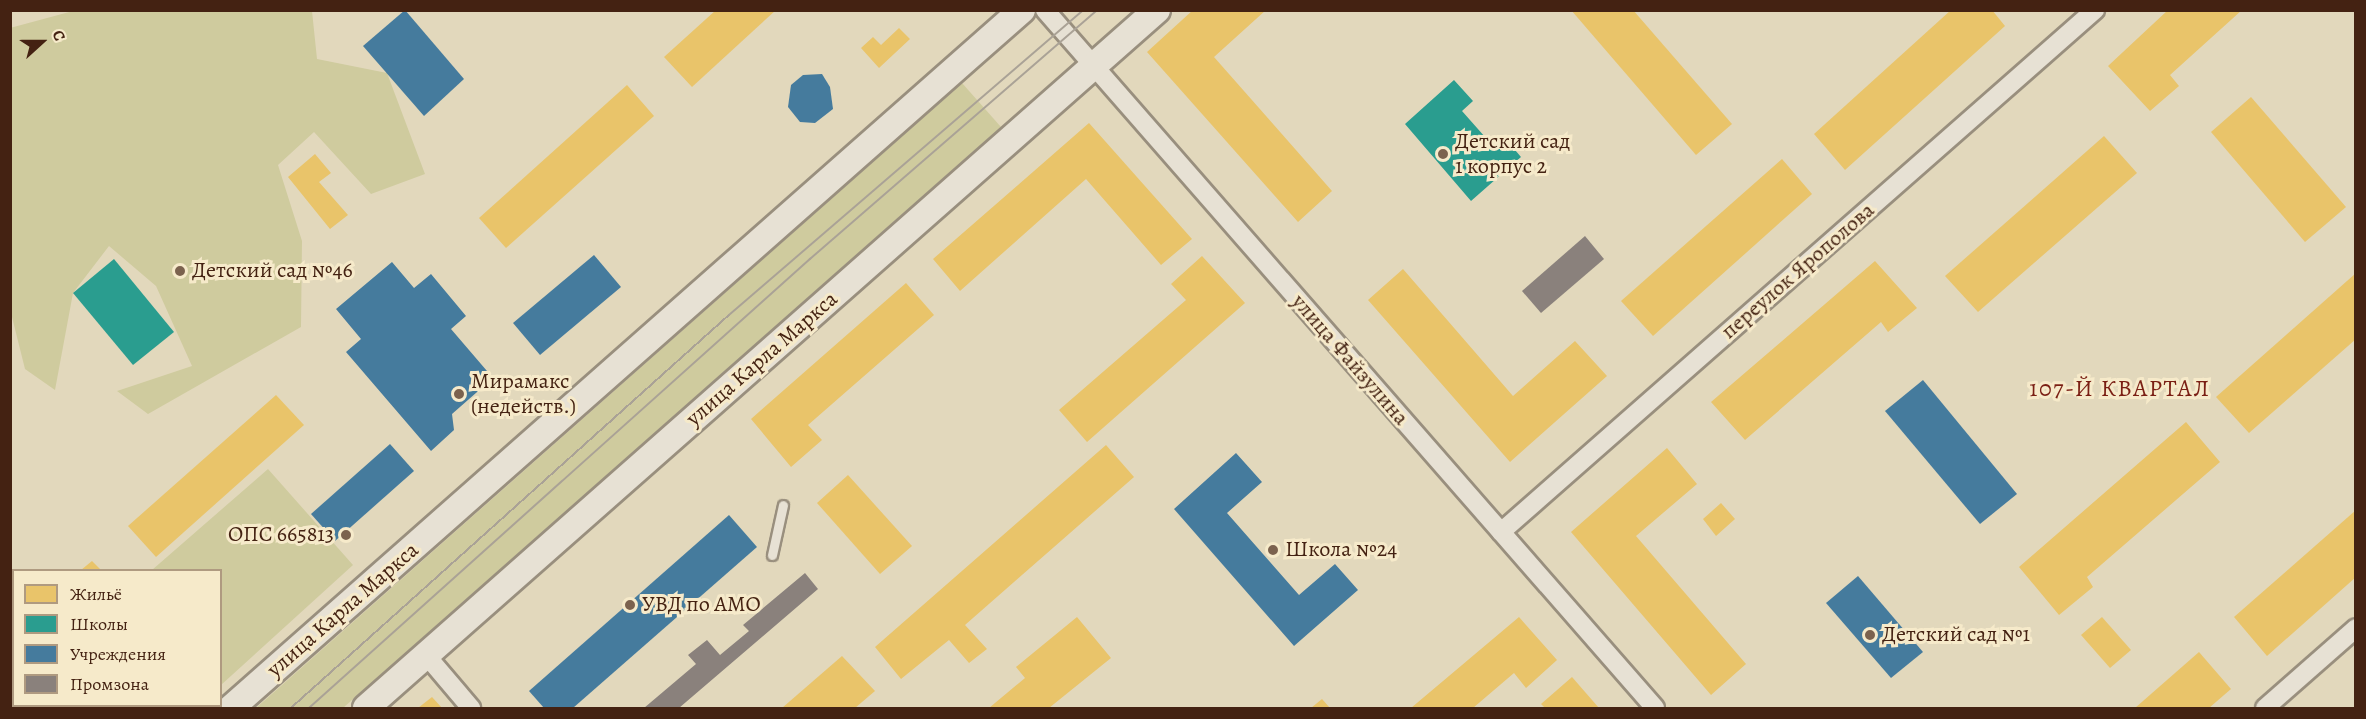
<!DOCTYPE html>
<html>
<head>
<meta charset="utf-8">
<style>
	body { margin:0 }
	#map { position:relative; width:2366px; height:719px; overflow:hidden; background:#e2d8bc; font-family:Alegreya,serif }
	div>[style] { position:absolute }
	.green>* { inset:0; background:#cfcb9e }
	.homes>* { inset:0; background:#e9c46a }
	.schools>* { inset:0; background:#2a9d8f }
	.public>* { inset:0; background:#457b9d }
	.industry>* { inset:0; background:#8a817c }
	.roads { filter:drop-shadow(2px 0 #998f7e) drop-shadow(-2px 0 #998f7e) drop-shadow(0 2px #998f7e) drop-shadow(0 -2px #998f7e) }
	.lane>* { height:9px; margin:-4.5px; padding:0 4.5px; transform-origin:4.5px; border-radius:4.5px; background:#e7e1d4 }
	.street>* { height:18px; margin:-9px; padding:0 9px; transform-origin:9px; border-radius:9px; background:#e7e1d4 }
	.secondary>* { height:26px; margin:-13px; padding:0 13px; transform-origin:13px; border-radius:13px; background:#e7e1d4 }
	.tram>* { height:1.5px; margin:-0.75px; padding:0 0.75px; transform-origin:0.75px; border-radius:0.75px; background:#aaa296 }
	.dots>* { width:16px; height:16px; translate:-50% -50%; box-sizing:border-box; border:3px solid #f6eaca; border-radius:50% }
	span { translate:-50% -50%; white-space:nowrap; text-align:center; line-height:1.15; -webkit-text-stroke:6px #f6eaca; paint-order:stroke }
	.poi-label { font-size:22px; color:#442212 }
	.left { translate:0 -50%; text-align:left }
	.right { translate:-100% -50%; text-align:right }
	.street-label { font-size:22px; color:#442212 }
	.neighbourhood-label { font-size:24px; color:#7a1f14; letter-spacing:1.5px }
	.frame { position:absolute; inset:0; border:12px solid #442212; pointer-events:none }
	.legend { position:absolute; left:12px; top:569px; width:210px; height:138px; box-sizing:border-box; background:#f6eaca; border:2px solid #af9a80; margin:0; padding:8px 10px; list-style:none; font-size:18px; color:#442212 }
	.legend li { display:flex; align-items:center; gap:12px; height:30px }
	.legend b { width:30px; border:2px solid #af9a80 }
	.north { position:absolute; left:12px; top:12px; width:60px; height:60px; -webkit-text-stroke:4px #f6eaca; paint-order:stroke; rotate:69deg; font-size:16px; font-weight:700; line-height:24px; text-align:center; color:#442212 }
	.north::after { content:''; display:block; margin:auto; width:21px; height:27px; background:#442212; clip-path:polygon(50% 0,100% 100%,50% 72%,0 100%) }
</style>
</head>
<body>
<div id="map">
	<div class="green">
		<i style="clip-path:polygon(73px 11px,312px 11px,317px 59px,387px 73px,425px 174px,371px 194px,314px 132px,278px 165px,302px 241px,301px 327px,148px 414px,117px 391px,192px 366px,156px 286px,109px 246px,73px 293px,55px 390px,25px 369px,11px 313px,10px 28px)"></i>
		<i style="clip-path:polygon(962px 83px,1001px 127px,343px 708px,256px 708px)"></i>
		<i style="clip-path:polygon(268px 469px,353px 565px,221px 685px,220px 570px,152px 570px)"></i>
		<i style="clip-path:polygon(13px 691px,14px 706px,197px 706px,11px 708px)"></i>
	</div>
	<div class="homes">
		<i style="clip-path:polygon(716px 10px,776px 10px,692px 87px,664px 57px)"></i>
		<i style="clip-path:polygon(1193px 10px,1266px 10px,1214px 57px,1332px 191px,1298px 222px,1147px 52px)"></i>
		<i style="clip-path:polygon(1571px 10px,1633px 10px,1732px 124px,1696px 155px)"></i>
		<i style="clip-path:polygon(1951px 10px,1992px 10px,2005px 26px,1845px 170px,1814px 134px)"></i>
		<i style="clip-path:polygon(2168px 10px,2242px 10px,2170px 75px,2179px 86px,2150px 111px,2108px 66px)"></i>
		<i style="clip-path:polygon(899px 28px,910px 39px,879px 68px,861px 48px,873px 37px,881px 45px)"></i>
		<i style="clip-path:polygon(627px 85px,654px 116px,506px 248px,479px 218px)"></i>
		<i style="clip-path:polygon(2251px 97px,2346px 207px,2305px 242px,2211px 132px)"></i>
		<i style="clip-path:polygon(1089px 123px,1192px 239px,1161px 265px,1086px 179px,960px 291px,933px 259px)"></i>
		<i style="clip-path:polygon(2104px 136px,2137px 173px,1978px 312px,1945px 276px)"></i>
		<i style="clip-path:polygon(315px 154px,331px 173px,319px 182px,348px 215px,330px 229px,288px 177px)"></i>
		<i style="clip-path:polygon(1782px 159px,1812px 194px,1653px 336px,1621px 301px)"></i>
		<i style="clip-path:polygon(1202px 256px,1245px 303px,1087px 442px,1059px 410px,1186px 300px,1171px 284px)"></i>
		<i style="clip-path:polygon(1875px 261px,1917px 308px,1888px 332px,1881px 322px,1745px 440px,1711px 402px)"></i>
		<i style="clip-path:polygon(1403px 269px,1513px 396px,1575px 341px,1607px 376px,1510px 462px,1368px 300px)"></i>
		<i style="clip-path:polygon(2356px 273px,2356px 339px,2249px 433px,2216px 397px)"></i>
		<i style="clip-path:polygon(906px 283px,934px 315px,808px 425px,822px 440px,791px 467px,751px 419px)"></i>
		<i style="clip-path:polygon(276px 395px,304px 425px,156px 557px,128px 526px)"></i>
		<i style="clip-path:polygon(2186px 422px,2220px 462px,2087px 577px,2093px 587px,2059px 615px,2019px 567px)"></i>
		<i style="clip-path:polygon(1106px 445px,1134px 477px,965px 625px,987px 649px,969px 663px,949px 640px,901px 679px,875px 647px)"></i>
		<i style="clip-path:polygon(1667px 448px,1697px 484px,1636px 536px,1746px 664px,1711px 695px,1571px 532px)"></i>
		<i style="clip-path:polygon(848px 475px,912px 546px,880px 574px,817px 503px)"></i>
		<i style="clip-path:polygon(1721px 503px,1735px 519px,1716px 536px,1703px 519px)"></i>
		<i style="clip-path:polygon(2356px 510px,2356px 577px,2267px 656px,2234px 617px)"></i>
		<i style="clip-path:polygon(92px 561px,101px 570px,81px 570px)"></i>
		<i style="clip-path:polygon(1077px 617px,1111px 658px,1049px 708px,989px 708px,1025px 678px,1016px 667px)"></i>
		<i style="clip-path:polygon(1519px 617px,1557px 660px,1526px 688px,1514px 673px,1473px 708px,1411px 708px)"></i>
		<i style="clip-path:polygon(2102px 617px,2131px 650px,2110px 668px,2081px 635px)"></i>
		<i style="clip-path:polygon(14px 628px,14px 686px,10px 689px,10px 631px)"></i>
		<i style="clip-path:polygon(2199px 652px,2231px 689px,2209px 708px,2135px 708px)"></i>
		<i style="clip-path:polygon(842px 656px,875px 691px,855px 708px,782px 708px)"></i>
		<i style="clip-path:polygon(1572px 677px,1599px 708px,1545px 708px,1541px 704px)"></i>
		<i style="clip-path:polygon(432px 697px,442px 708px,418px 708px)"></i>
		<i style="clip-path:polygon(1322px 699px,1330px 708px,1311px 708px)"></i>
	</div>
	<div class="schools">
		<i style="clip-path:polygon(1454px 80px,1473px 101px,1462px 111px,1493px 146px,1504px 137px,1521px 157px,1471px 201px,1405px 124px)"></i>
		<i style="clip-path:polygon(114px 259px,174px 332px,133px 365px,73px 293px)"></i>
	</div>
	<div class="public">
		<i style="clip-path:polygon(405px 10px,464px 79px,424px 116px,363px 46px)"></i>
		<i style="clip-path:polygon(822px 74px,830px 87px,833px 109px,815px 123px,800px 122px,788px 107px,791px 85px,803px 75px)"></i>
		<i style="clip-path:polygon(594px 255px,621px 287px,540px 355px,513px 323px)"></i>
		<i style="clip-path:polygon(392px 262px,414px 288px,431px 274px,466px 316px,451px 329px,493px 378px,452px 414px,454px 430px,431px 451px,346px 352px,361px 339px,336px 309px)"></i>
		<i style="clip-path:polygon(1923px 380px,2017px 494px,1980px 524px,1885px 411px)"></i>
		<i style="clip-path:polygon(390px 444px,414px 471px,335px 541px,311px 514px)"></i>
		<i style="clip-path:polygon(1236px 453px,1262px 482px,1227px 513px,1299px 595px,1335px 564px,1358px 590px,1294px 646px,1174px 509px)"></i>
		<i style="clip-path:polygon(729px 515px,757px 547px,573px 708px,544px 708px,529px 691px)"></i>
		<i style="clip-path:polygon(1858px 576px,1923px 652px,1891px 678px,1826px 603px)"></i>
	</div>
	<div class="industry">
		<i style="clip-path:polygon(1585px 236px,1604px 259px,1541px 313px,1522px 291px)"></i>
		<i style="clip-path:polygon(805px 573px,818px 589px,679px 708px,644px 708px,696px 664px,688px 655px,707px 640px,720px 655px,749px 631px,743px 625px)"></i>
	</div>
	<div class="roads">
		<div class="lane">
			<i style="left:772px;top:555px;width:51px;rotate:-77.6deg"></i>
		</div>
		<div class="street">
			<i style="left:1045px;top:10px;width:927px;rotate:48.85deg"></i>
			<i style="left:1501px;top:532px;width:791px;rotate:-41.31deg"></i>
			<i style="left:426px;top:655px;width:70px;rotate:49.7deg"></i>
			<i style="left:2265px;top:708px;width:121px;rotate:-41.3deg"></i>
		</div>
		<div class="secondary">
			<i style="left:231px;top:708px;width:1055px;rotate:-41.43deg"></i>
			<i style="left:366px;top:708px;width:1055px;rotate:-41.43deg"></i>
		</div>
	</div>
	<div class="tram">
		<i style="left:291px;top:708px;width:588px;rotate:-41.9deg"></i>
		<i style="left:729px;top:315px;width:467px;rotate:-40.7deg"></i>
		<i style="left:309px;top:708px;width:673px;rotate:-41.87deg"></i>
		<i style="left:810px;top:259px;width:380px;rotate:-40.9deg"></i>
	</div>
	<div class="dots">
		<i style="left:1443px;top:154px;background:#7b624e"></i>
		<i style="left:180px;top:271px;background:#7b624e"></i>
		<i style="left:459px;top:394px;background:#7b624e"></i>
		<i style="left:346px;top:535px;background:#7b624e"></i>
		<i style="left:1273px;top:550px;background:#7b624e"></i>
		<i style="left:630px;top:605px;background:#7b624e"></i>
		<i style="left:1870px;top:635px;background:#7b624e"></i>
	</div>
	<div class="poi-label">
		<span class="left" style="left:1455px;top:154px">Детский сад<br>1 корпус 2</span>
		<span class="left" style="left:192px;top:271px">Детский сад №46</span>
		<span class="left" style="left:471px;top:394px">Мирамакс<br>(недейств.)</span>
		<span class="right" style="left:334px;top:535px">ОПС 665813</span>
		<span class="left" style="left:1285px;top:550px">Школа №24</span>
		<span class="left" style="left:642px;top:605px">УВД по АМО</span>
		<span class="left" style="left:1882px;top:635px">Детский сад №1</span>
	</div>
	<div class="street-label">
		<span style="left:1798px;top:271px;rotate:-41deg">переулок Ярополова</span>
		<span style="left:762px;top:359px;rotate:-41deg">улица Карла Маркса</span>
		<span style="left:1350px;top:360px;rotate:49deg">улица Файзулина</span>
		<span style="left:343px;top:610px;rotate:-41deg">улица Карла Маркса</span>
	</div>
	<div class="neighbourhood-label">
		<span style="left:2120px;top:389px">107-Й КВАРТАЛ</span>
	</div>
	<div class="frame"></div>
	<ul class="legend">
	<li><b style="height:16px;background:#e9c46a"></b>Жильё</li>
	<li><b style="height:16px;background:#2a9d8f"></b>Школы</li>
	<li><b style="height:16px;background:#457b9d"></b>Учреждения</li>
	<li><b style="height:16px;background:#8a817c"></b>Промзона</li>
	</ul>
	<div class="north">С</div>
</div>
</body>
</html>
